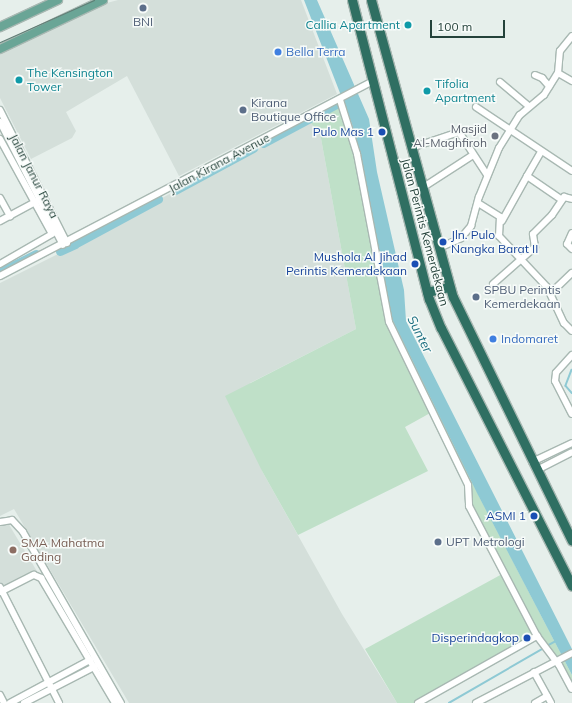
<!DOCTYPE html>
<html>
<head>
<meta charset="utf-8">
<style>
	body { margin:0 }
	#map { position:relative; width:572px; height:703px; overflow:hidden; background:#e6efeb; font-family:Mulish,sans-serif }
	div>[style] { position:absolute }
	.built>* { inset:0; background:#d4dfda }
	.green>* { inset:0; background:#bfe0c8 }
	.water>* { inset:0; background:#8ec9d4 }
	.stream>* { height:1.5px; margin:-0.75px; padding:0 0.75px; transform-origin:0.75px; border-radius:0.75px; background:#8ec9d4 }
	.river>* { height:9px; margin:-4.5px; padding:0 4.5px; transform-origin:4.5px; border-radius:4.5px; background:#8ec9d4 }
	.roads { filter:drop-shadow(1px 0 #a8b8b2) drop-shadow(-1px 0 #a8b8b2) drop-shadow(0 1px #a8b8b2) drop-shadow(0 -1px #a8b8b2) }
	.minor>* { height:6px; margin:-3px; padding:0 3px; transform-origin:3px; border-radius:3px; background:#fff }
	.major>* { height:8px; margin:-4px; padding:0 4px; transform-origin:4px; border-radius:4px; background:#6aa596 }
	.highway>* { height:9px; margin:-4.5px; padding:0 4.5px; transform-origin:4.5px; border-radius:4.5px; background:#2f6f62 }
	.tram>* { height:1px; margin:-0.5px; padding:0 0.5px; transform-origin:0.5px; border-radius:0.5px; background:#5f7d75 }
	.dots>* { width:11px; height:11px; translate:-50% -50%; box-sizing:border-box; border:2px solid #f7fbf9; border-radius:50% }
	span { translate:-50% -50%; white-space:nowrap; text-align:center; line-height:1.15; -webkit-text-stroke:3px #f7fbf9; paint-order:stroke }
	.service-label { font-size:12px; color:#4e5e75 }
	.left { translate:0 -50%; text-align:left }
	.culture-label { font-size:12px; color:#0d838f }
	.right { translate:-100% -50%; text-align:right }
	.shop-label { font-size:12px; color:#366cbe }
	.worship-label { font-size:12px; color:#5b616d }
	.transit-label { font-size:12px; color:#164399 }
	.street-label { font-size:12px; color:#24423a }
	.education-label { font-size:12px; color:#785e54 }
	.water-label { font-size:13px; color:#1c6f80; font-style:italic }
	.scale { position:absolute; left:430px; top:20px; width:75px; height:18px; box-sizing:border-box; border:2px solid #24423a; border-top:0; padding-left:5px; font-size:12px; line-height:14px; white-space:nowrap; color:#24423a; -webkit-text-stroke:3px #f7fbf9; paint-order:stroke }
</style>
</head>
<body>
<div id="map">
	<div class="built">
		<i style="clip-path:polygon(118px 0,301px 0,337px 94px,179px 176px,127px 76px,66px 112px,76px 131px,72px 138px,31px 159px,0 98px,0 52px,92px 7px)"></i>
		<i style="clip-path:polygon(307px 119px,320px 133px,356px 329px,250px 383px,262px 471px,342px 614px,397px 703px,129px 703px,14px 509px,0 516px,0 283px,76px 245px)"></i>
		<i style="clip-path:polygon(8px 523px,38px 573px,0 591px,0 525px)"></i>
	</div>
	<div class="green">
		<i style="clip-path:polygon(340px 102px,362px 174px,391px 317px,481px 500px,572px 675px,572px 687px,536px 636px,418px 703px,397px 703px,365px 649px,504px 573px,469px 506px,469px 490px,432px 412px,405px 427px,428px 471px,298px 535px,262px 471px,225px 396px,356px 329px,320px 133px,307px 119px)"></i>
	</div>
	<div class="water">
		<i style="clip-path:polygon(304px 0,317px 0,369px 119px,377px 172px,404px 290px,406px 321px,572px 649px,572px 675px,477px 493px,391px 317px,352px 124px)"></i>
	</div>
	<div class="stream">
		<i style="left:572px;top:370px;width:17px;rotate:111deg"></i>
		<i style="left:566px;top:386px;width:9px;rotate:49deg"></i>
		<i style="left:547px;top:646px;width:10px;rotate:-29deg"></i>
		<i style="left:449px;top:703px;width:110px;rotate:-30.1deg"></i>
	</div>
	<div class="river">
		<i style="left:263px;top:143px;width:85px;rotate:-28.1deg"></i>
		<i style="left:175px;top:190px;width:89px;rotate:-28.3deg"></i>
		<i style="left:78px;top:242px;width:91px;rotate:-28.3deg"></i>
		<i style="left:60px;top:251px;width:17px;rotate:-25deg"></i>
		<i style="left:0;top:272px;width:40px;rotate:-26.6deg"></i>
	</div>
	<div class="roads">
		<div class="minor">
			<i style="left:558px;top:73px;width:16px;rotate:30deg"></i>
			<i style="left:535px;top:75px;width:8px;rotate:23deg"></i>
			<i style="left:542px;top:78px;width:11px;rotate:49deg"></i>
			<i style="left:500px;top:82px;width:38px;rotate:40deg"></i>
			<i style="left:340px;top:100px;width:57px;rotate:72.5deg"></i>
			<i style="left:357px;top:154px;width:171px;rotate:79.2deg"></i>
			<i style="left:389px;top:322px;width:181px;rotate:64.1deg"></i>
			<i style="left:468px;top:485px;width:21px;rotate:87deg"></i>
			<i style="left:469px;top:506px;width:147px;rotate:62.4deg"></i>
			<i style="left:537px;top:636px;width:36px;rotate:53deg"></i>
			<i style="left:559px;top:665px;width:27px;rotate:62deg"></i>
			<i style="left:476px;top:107px;width:115px;rotate:33.7deg"></i>
			<i style="left:0;top:110px;width:149px;rotate:63.3deg"></i>
			<i style="left:0;top:122px;width:138px;rotate:62.9deg"></i>
			<i style="left:0;top:139px;width:108px;rotate:61.3deg"></i>
			<i style="left:52px;top:234px;width:60px;rotate:150deg"></i>
			<i style="left:411px;top:148px;width:51px;rotate:-18.4deg"></i>
			<i style="left:459px;top:132px;width:51px;rotate:56.9deg"></i>
			<i style="left:527px;top:176px;width:28px;rotate:-60deg"></i>
			<i style="left:422px;top:188px;width:61px;rotate:-32.9deg"></i>
			<i style="left:0;top:198px;width:21px;rotate:61deg"></i>
			<i style="left:478px;top:203px;width:26px;rotate:32deg"></i>
			<i style="left:500px;top:217px;width:19px;rotate:93deg"></i>
			<i style="left:499px;top:236px;width:70px;rotate:46.7deg"></i>
			<i style="left:547px;top:287px;width:40px;rotate:65deg"></i>
			<i style="left:564px;top:323px;width:11px;rotate:45deg"></i>
			<i style="left:0;top:221px;width:42px;rotate:-28.4deg"></i>
			<i style="left:502px;top:221px;width:51px;rotate:-60.9deg"></i>
			<i style="left:527px;top:176px;width:42px;rotate:34.4deg"></i>
			<i style="left:572px;top:233px;width:12px;rotate:114deg"></i>
			<i style="left:567px;top:244px;width:7px;rotate:45deg"></i>
			<i style="left:439px;top:248px;width:24px;rotate:-24deg"></i>
			<i style="left:461px;top:238px;width:16px;rotate:-50deg"></i>
			<i style="left:471px;top:226px;width:30px;rotate:-75deg"></i>
			<i style="left:479px;top:197px;width:53px;rotate:-67.8deg"></i>
			<i style="left:499px;top:148px;width:39px;rotate:-58deg"></i>
			<i style="left:520px;top:115px;width:31px;rotate:-40deg"></i>
			<i style="left:544px;top:95px;width:26px;rotate:-58deg"></i>
			<i style="left:558px;top:73px;width:22px;rotate:-85deg"></i>
			<i style="left:560px;top:51px;width:19px;rotate:-51deg"></i>
			<i style="left:0;top:276px;width:419px;rotate:-27.6deg"></i>
			<i style="left:493px;top:284px;width:56px;rotate:-41.4deg"></i>
			<i style="left:535px;top:247px;width:13px;rotate:-99deg"></i>
			<i style="left:533px;top:234px;width:27px;rotate:-45deg"></i>
			<i style="left:552px;top:215px;width:22px;rotate:-56deg"></i>
			<i style="left:564px;top:197px;width:8px;rotate:14deg"></i>
			<i style="left:551px;top:293px;width:29px;rotate:-44deg"></i>
			<i style="left:572px;top:355px;width:24px;rotate:132deg"></i>
			<i style="left:556px;top:373px;width:8px;rotate:97deg"></i>
			<i style="left:555px;top:381px;width:37px;rotate:63deg"></i>
			<i style="left:532px;top:462px;width:44px;rotate:-25.4deg"></i>
			<i style="left:537px;top:470px;width:39px;rotate:-27deg"></i>
			<i style="left:0;top:522px;width:12px;rotate:-9deg"></i>
			<i style="left:12px;top:520px;width:16px;rotate:47deg"></i>
			<i style="left:23px;top:532px;width:197px;rotate:60.2deg"></i>
			<i style="left:0;top:587px;width:130px;rotate:63deg"></i>
			<i style="left:0;top:592px;width:38px;rotate:-27deg"></i>
			<i style="left:34px;top:575px;width:8px;rotate:23deg"></i>
			<i style="left:41px;top:578px;width:145px;rotate:59.4deg"></i>
			<i style="left:534px;top:672px;width:35px;rotate:61deg"></i>
			<i style="left:0;top:695px;width:9px;rotate:63deg"></i>
			<i style="left:10px;top:703px;width:91px;rotate:-28.3deg"></i>
			<i style="left:24px;top:703px;width:79px;rotate:-27.2deg"></i>
			<i style="left:418px;top:703px;width:137px;rotate:-29.4deg"></i>
			<i style="left:476px;top:703px;width:108px;rotate:-27.5deg"></i>
			<i style="left:535px;top:703px;width:14px;rotate:-30deg"></i>
		</div>
		<div class="major">
			<i style="left:0;top:27px;width:64px;rotate:-25deg"></i>
			<i style="left:0;top:49px;width:114px;rotate:-25.4deg"></i>
		</div>
		<div class="highway">
			<i style="left:352px;top:0;width:309px;rotate:75.6deg"></i>
			<i style="left:429px;top:299px;width:31px;rotate:68deg"></i>
			<i style="left:441px;top:328px;width:289px;rotate:63.1deg"></i>
			<i style="left:371px;top:0;width:308px;rotate:74.6deg"></i>
			<i style="left:453px;top:297px;width:271px;rotate:64deg"></i>
			<i style="left:427px;top:292px;width:23px;rotate:-13deg"></i>
		</div>
	</div>
	<div class="tram">
		<i style="left:0;top:42px;width:103px;rotate:-24.1deg"></i>
	</div>
	<div class="dots">
		<i style="left:143px;top:8px;background:#5c6f8a"></i>
		<i style="left:408px;top:25px;background:#0f9aa8"></i>
		<i style="left:278px;top:52px;background:#3f7fe0"></i>
		<i style="left:19px;top:80px;background:#0f9aa8"></i>
		<i style="left:427px;top:91px;background:#0f9aa8"></i>
		<i style="left:243px;top:110px;background:#5c6f8a"></i>
		<i style="left:382px;top:132px;background:#1a4fb4"></i>
		<i style="left:495px;top:136px;background:#6b7280"></i>
		<i style="left:443px;top:242px;background:#1a4fb4"></i>
		<i style="left:415px;top:264px;background:#1a4fb4"></i>
		<i style="left:476px;top:297px;background:#5c6f8a"></i>
		<i style="left:493px;top:339px;background:#3f7fe0"></i>
		<i style="left:534px;top:516px;background:#1a4fb4"></i>
		<i style="left:438px;top:542px;background:#5c6f8a"></i>
		<i style="left:13px;top:550px;background:#8d6e63"></i>
		<i style="left:527px;top:638px;background:#1a4fb4"></i>
	</div>
	<div class="service-label">
		<span style="left:143px;top:22px">BNI</span>
		<span class="left" style="left:251px;top:110px">Kirana<br>Boutique Office</span>
		<span class="left" style="left:484px;top:297px">SPBU Perintis<br>Kemerdekaan</span>
		<span class="left" style="left:446px;top:542px">UPT Metrologi</span>
	</div>
	<div class="culture-label">
		<span class="right" style="left:400px;top:25px">Callia Apartment</span>
		<span class="left" style="left:27px;top:80px">The Kensington<br>Tower</span>
		<span class="left" style="left:435px;top:91px">Tifolia<br>Apartment</span>
	</div>
	<div class="shop-label">
		<span class="left" style="left:286px;top:52px">Bella Terra</span>
		<span class="left" style="left:501px;top:339px">Indomaret</span>
	</div>
	<div class="worship-label">
		<span class="right" style="left:487px;top:136px">Masjid<br>Al-Maghfiroh</span>
	</div>
	<div class="transit-label">
		<span class="right" style="left:374px;top:132px">Pulo Mas 1</span>
		<span class="left" style="left:451px;top:242px">Jln. Pulo<br>Nangka Barat II</span>
		<span class="right" style="left:407px;top:264px">Mushola Al Jihad<br>Perintis Kemerdekaan</span>
		<span class="right" style="left:526px;top:516px">ASMI 1</span>
		<span class="right" style="left:519px;top:638px">Disperindagkop</span>
	</div>
	<div class="street-label">
		<span style="left:219px;top:163px;rotate:-28deg">Jalan Kirana Avenue</span>
		<span style="left:34px;top:176px;rotate:63deg">Jalan Janur Raya</span>
		<span style="left:425px;top:232px;rotate:75deg">Jalan Perintis Kemerdekaan</span>
	</div>
	<div class="education-label">
		<span class="left" style="left:21px;top:550px">SMA Mahatma<br>Gading</span>
	</div>
	<div class="water-label">
		<span style="left:420px;top:334px;rotate:63deg">Sunter</span>
	</div>
	<div class="scale">100 m</div>
</div>
</body>
</html>
